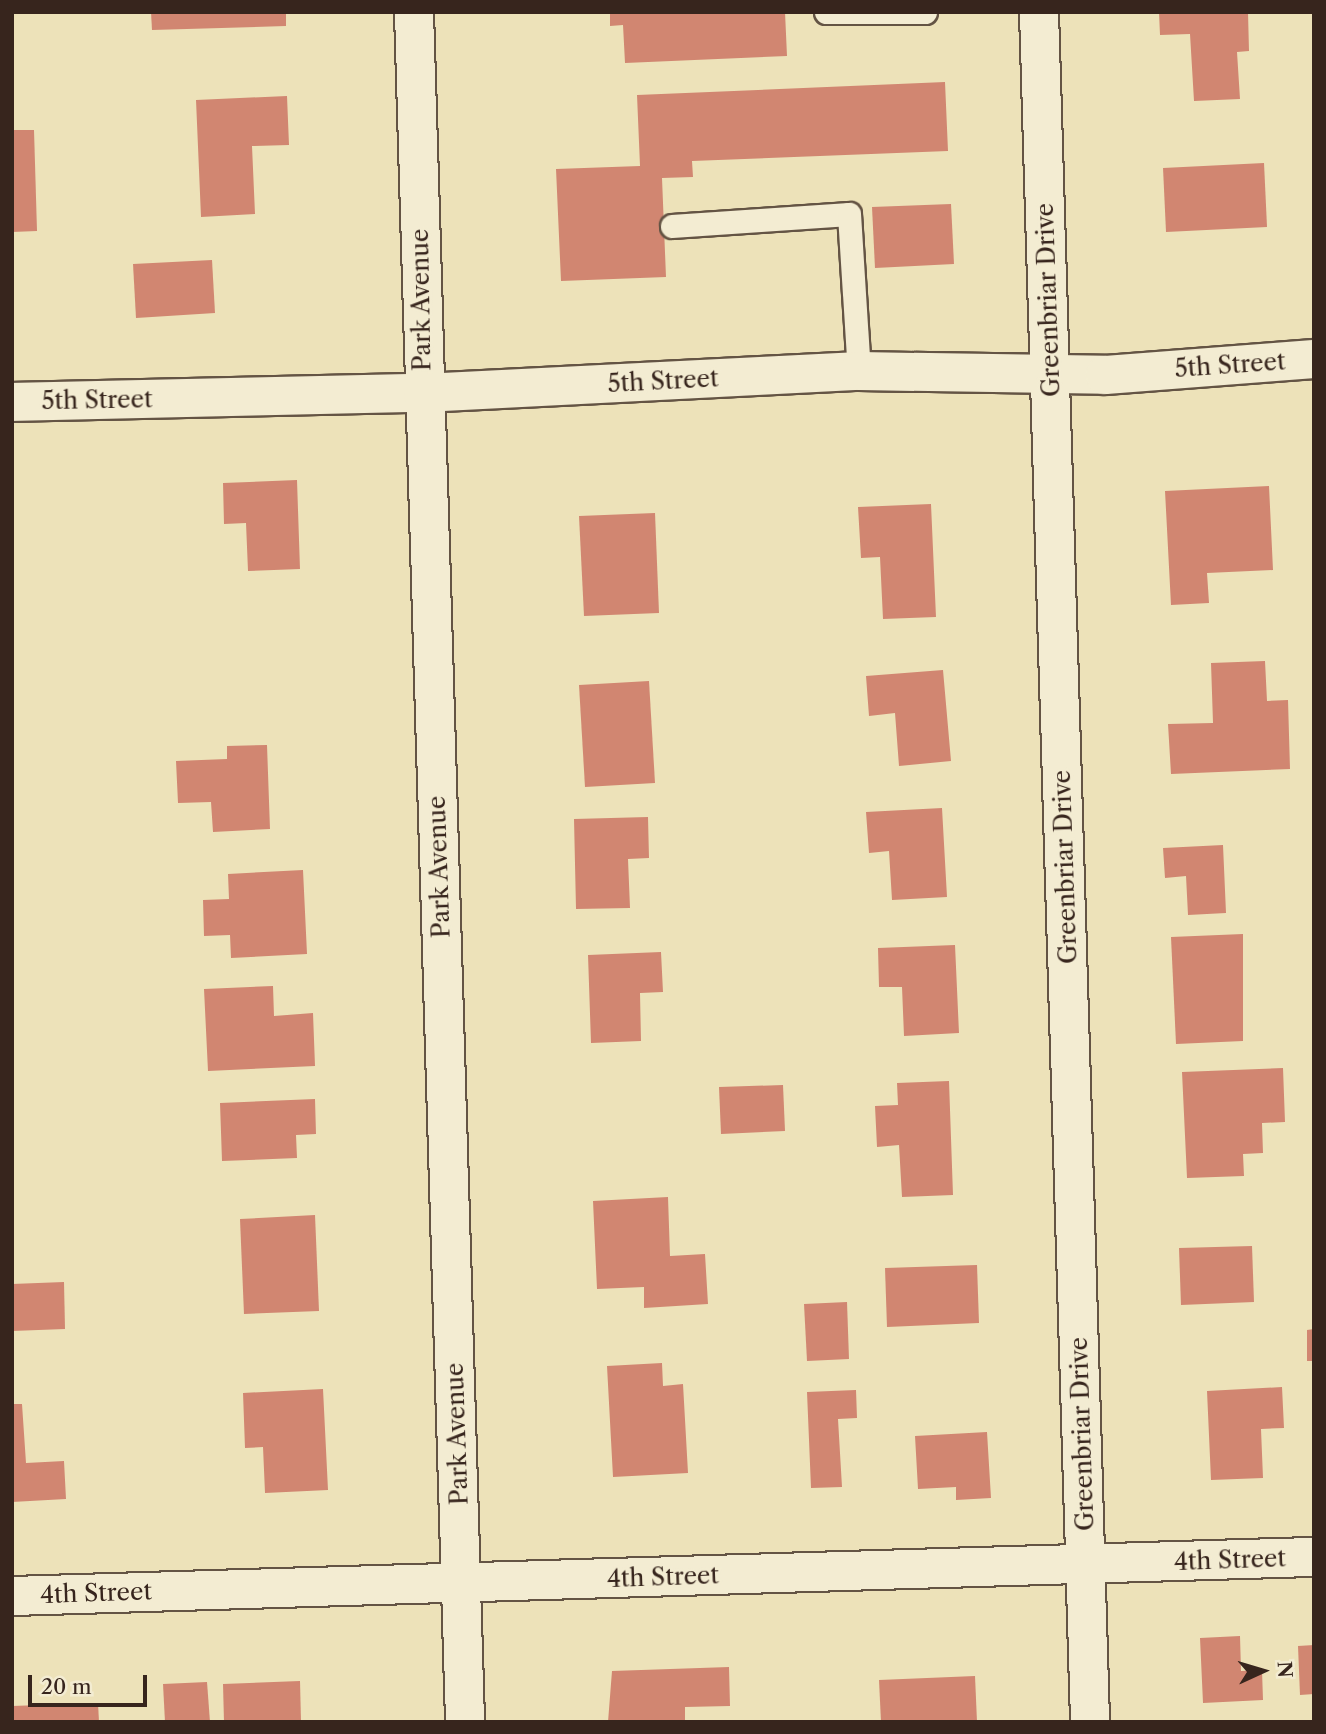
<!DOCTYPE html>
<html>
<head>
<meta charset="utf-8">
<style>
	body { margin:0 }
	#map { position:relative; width:1326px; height:1734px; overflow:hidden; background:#ede2b9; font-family:"Libre Caslon Text",serif }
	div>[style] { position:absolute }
	.building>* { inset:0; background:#d18671 }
	.roads { filter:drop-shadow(2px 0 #645444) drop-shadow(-2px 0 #645444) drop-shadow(0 2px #645444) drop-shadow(0 -2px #645444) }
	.lane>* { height:23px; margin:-11.5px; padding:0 11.5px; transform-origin:11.5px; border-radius:11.5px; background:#f3ecd2 }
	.street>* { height:38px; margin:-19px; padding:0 19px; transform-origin:19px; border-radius:19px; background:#f3ecd2 }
	.secondary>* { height:38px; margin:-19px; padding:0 19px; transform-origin:19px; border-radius:19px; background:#f3ecd2 }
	span { translate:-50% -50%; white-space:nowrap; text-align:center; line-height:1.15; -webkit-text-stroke:5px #f3ecd2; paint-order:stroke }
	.street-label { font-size:24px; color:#37251d }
	.frame { position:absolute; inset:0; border:14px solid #37251d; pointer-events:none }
	.north { position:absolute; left:1228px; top:1636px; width:70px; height:70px; -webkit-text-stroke:5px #f3ecd2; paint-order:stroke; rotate:86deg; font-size:19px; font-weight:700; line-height:28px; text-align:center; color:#37251d }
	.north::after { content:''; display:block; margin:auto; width:24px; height:32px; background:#37251d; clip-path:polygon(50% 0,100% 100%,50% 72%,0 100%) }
	.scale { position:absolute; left:28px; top:1675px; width:119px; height:32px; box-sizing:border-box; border:4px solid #37251d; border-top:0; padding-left:9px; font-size:21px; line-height:24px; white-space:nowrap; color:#37251d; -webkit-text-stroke:5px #f3ecd2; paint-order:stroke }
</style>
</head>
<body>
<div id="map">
	<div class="building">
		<i style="clip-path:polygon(151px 12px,286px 12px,286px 26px,152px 30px)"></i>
		<i style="clip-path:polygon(610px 12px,785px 12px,787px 56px,625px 63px,623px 25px,610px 26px)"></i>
		<i style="clip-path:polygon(1159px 12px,1248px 12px,1249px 51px,1237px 52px,1240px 99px,1194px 101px,1190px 34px,1160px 35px)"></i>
		<i style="clip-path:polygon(945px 82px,948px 151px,692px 161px,693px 177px,662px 178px,666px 277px,561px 281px,556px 169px,640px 166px,637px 95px)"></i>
		<i style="clip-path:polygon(287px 96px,289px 145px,252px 146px,255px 214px,201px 217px,196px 100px)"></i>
		<i style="clip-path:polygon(12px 130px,34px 130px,37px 231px,12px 232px)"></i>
		<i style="clip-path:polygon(1264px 163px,1267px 227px,1166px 232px,1163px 168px)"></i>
		<i style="clip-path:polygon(951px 204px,954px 264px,875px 268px,872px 207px)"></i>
		<i style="clip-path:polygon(212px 260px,215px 313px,136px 318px,133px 264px)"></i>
		<i style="clip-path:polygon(297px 480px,300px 569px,248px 571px,246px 523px,224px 524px,223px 483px)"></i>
		<i style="clip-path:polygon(1269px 486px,1273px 570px,1207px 573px,1209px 603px,1171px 605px,1165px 491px)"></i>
		<i style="clip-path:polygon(931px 504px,936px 617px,883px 619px,880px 557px,861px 558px,858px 507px)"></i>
		<i style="clip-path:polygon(655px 513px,659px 613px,584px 616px,579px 516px)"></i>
		<i style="clip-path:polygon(1265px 661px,1267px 701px,1288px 700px,1290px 769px,1171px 774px,1168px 724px,1213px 723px,1211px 663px)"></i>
		<i style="clip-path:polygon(943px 670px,951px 761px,899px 766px,895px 713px,869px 716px,866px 676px)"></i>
		<i style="clip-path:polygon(649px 681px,655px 783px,585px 787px,579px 685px)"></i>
		<i style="clip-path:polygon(267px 745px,270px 829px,213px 832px,211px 802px,178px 803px,176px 761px,227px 759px,227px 746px)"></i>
		<i style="clip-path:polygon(942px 808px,947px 897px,892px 900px,889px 851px,869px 853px,866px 812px)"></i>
		<i style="clip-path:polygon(648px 817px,649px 858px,628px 859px,630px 908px,576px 909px,574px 819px)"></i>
		<i style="clip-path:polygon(1223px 845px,1226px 913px,1188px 915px,1186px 876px,1165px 878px,1163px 848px)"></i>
		<i style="clip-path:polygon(303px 870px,307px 954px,231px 958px,230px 935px,204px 936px,203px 900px,229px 899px,228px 874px)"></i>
		<i style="clip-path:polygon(1243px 934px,1243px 1041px,1176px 1044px,1171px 937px)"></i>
		<i style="clip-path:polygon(955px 945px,959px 1033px,904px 1036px,902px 987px,879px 987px,878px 948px)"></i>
		<i style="clip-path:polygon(661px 952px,663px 992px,640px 993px,641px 1041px,591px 1043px,588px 955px)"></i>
		<i style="clip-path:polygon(273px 986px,274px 1016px,313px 1013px,315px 1066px,208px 1071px,204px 989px)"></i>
		<i style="clip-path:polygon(1283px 1068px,1285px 1122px,1262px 1123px,1263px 1153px,1243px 1154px,1244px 1176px,1187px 1178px,1182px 1072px)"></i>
		<i style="clip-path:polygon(949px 1081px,953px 1195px,902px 1197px,899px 1145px,877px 1147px,875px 1106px,898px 1105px,897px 1083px)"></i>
		<i style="clip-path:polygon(783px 1085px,785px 1131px,721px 1134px,719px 1087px)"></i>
		<i style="clip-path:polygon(315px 1099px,316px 1134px,296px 1135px,297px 1158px,222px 1161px,220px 1103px)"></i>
		<i style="clip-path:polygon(668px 1197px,670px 1256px,705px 1254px,708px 1304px,644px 1308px,644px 1287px,597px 1289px,593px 1201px)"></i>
		<i style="clip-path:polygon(315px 1215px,319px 1311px,244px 1314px,240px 1219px)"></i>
		<i style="clip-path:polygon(1252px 1246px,1254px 1302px,1181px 1305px,1179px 1248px)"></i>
		<i style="clip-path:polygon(977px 1265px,979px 1323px,887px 1327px,885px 1268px)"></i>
		<i style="clip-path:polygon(64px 1282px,65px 1329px,12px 1331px,12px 1284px)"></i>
		<i style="clip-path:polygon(847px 1302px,849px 1359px,807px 1361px,804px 1304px)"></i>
		<i style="clip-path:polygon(1314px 1329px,1314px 1361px,1307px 1361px,1307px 1330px)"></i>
		<i style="clip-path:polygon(662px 1363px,663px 1386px,683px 1384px,688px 1473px,613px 1477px,607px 1366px)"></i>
		<i style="clip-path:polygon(1282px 1387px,1284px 1428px,1261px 1429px,1263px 1478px,1211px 1480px,1207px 1391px)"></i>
		<i style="clip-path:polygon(323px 1389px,328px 1490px,265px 1493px,263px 1447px,245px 1448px,243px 1393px)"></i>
		<i style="clip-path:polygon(856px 1390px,857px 1418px,838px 1419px,842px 1487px,811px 1488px,807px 1392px)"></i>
		<i style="clip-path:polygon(12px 1404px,22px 1404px,26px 1463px,64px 1461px,66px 1499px,12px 1502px)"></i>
		<i style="clip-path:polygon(987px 1432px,991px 1498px,956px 1500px,956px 1487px,918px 1489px,915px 1436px)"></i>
		<i style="clip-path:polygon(1240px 1636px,1241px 1671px,1262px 1670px,1263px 1700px,1203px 1703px,1200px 1638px)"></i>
		<i style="clip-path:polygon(1314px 1645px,1314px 1694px,1300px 1695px,1298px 1646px)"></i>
		<i style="clip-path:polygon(729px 1667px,730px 1706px,685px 1707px,685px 1722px,608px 1722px,612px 1671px)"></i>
		<i style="clip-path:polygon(975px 1676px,977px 1722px,881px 1722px,879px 1680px)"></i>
		<i style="clip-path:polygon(300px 1681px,301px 1722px,224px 1722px,223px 1684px)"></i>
		<i style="clip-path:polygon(207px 1682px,210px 1722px,165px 1722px,163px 1684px)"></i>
		<i style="clip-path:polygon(98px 1703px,99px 1722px,12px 1722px,12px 1706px)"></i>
	</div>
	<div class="roads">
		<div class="lane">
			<i style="left:826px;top:12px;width:99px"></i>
			<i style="left:672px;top:226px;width:177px;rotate:-3.9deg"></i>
			<i style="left:849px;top:214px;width:157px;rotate:86.4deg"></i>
		</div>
		<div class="street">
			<i style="left:1039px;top:12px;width:1711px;rotate:88.29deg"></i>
			<i style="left:12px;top:402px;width:411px;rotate:-1.3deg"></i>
			<i style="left:423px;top:393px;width:437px;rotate:-2.9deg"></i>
			<i style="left:859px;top:371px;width:246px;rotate:0.9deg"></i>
			<i style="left:1105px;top:375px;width:210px;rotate:-4.4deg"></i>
			<i style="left:12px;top:1596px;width:1303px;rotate:-1.72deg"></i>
		</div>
		<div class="secondary">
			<i style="left:414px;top:12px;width:1711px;rotate:88.29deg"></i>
		</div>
	</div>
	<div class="street-label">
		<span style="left:421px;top:300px;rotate:-91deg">Park Avenue</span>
		<span style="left:1048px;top:300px;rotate:-92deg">Greenbriar Drive</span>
		<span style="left:1230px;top:365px;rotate:-4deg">5th Street</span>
		<span style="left:663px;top:381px;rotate:-3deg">5th Street</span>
		<span style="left:97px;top:400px;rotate:-1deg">5th Street</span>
		<span style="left:439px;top:867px;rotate:-92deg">Park Avenue</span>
		<span style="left:1065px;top:867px;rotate:-92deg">Greenbriar Drive</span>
		<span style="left:457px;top:1434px;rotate:-92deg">Park Avenue</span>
		<span style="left:1082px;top:1434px;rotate:-92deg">Greenbriar Drive</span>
		<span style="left:1230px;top:1560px;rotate:-2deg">4th Street</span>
		<span style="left:663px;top:1577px;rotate:-2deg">4th Street</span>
		<span style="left:96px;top:1593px;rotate:-2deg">4th Street</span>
	</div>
	<div class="frame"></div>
	<div class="north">N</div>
	<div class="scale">20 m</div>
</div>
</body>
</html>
